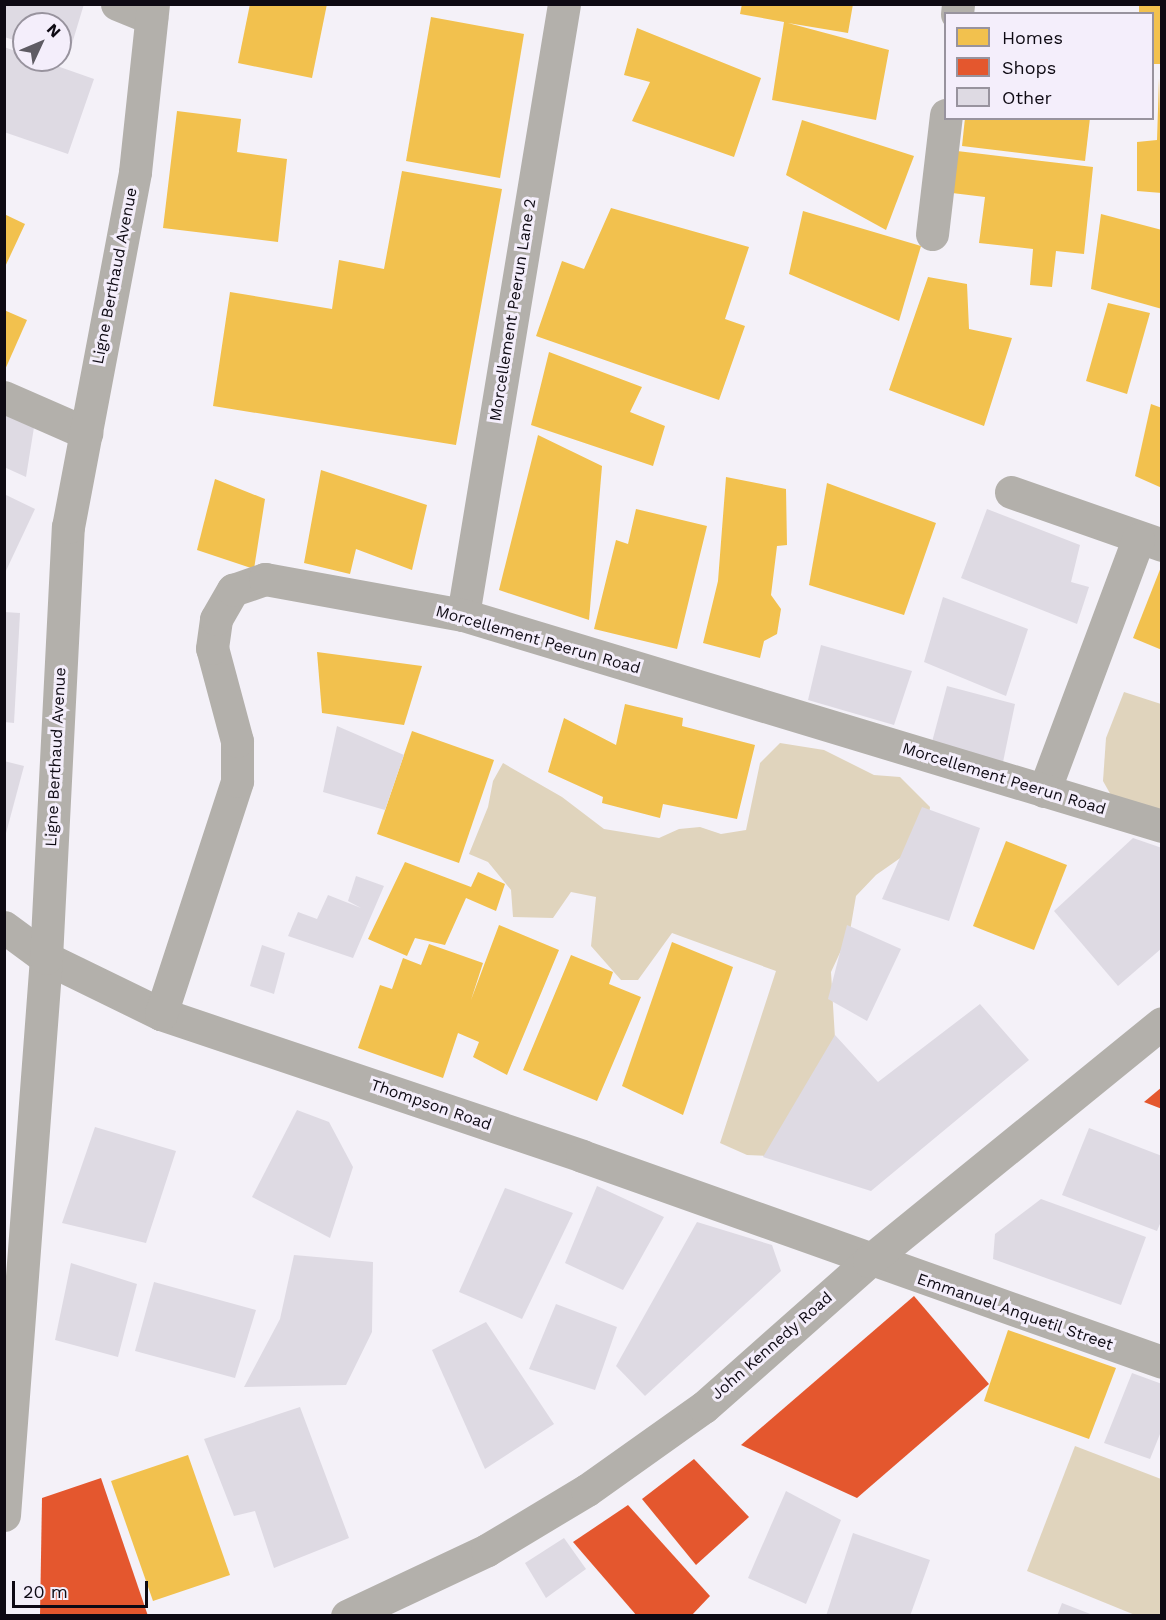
<!DOCTYPE html>
<html>
<head>
<meta charset="utf-8">
<style>
	body { margin:0 }
	#map { position:relative; width:1166px; height:1620px; overflow:hidden; background:#f4f1f8; font-family:"Work Sans",sans-serif }
	div>[style] { position:absolute }
	.green>* { inset:0; background:#e0d4bd }
	.homes>* { inset:0; background:#f2c14e }
	.shops>* { inset:0; background:#e4572e }
	.building>* { inset:0; background:#dedae3 }
	.street>* { height:33px; margin:-16.5px; padding:0 16.5px; transform-origin:16.5px; border-radius:16.5px; background:#b3b0ab }
	.secondary>* { height:33px; margin:-16.5px; padding:0 16.5px; transform-origin:16.5px; border-radius:16.5px; background:#b3b0ab }
	span { translate:-50% -50%; white-space:nowrap; text-align:center; line-height:1.15; -webkit-text-stroke:6px #f4eefb; paint-order:stroke }
	.street-label { font-size:16px; color:#0e0a13 }
	.frame { position:absolute; inset:0; border:6px solid #0e0a13; pointer-events:none }
	.legend { position:absolute; left:944px; top:12px; width:210px; height:108px; box-sizing:border-box; background:#f4eefb; border:2px solid #98939e; margin:0; padding:8px 10px; list-style:none; font-size:18px; color:#0e0a13 }
	.legend li { display:flex; align-items:center; gap:12px; height:30px }
	.legend b { width:30px; border:2px solid #98939e }
	.north { position:absolute; left:12px; top:12px; width:60px; height:60px; box-sizing:border-box; background:#f4eefb; border:2px solid #98939e; border-radius:50%; rotate:46deg; font-size:16px; font-weight:700; line-height:24px; text-align:center; color:#0e0a13 }
	.north::after { content:''; display:block; margin:auto; width:21px; height:27px; background:#5e5b63; clip-path:polygon(50% 0,100% 100%,50% 72%,0 100%) }
	.scale { position:absolute; left:12px; top:1581px; width:136px; height:27px; box-sizing:border-box; border:3px solid #0e0a13; border-top:0; padding-left:8px; font-size:18px; line-height:21px; white-space:nowrap; color:#0e0a13; -webkit-text-stroke:4px #f4eefb; paint-order:stroke }
</style>
</head>
<body>
<div id="map">
	<div class="green">
		<i style="clip-path:polygon(1124px 692px,1161px 704px,1161px 813px,1116px 804px,1103px 781px,1106px 738px)"></i>
		<i style="clip-path:polygon(780px 743px,824px 750px,874px 775px,900px 777px,930px 807px,926px 840px,876px 875px,856px 896px,850px 931px,831px 972px,839px 1104px,787px 1157px,747px 1155px,720px 1143px,776px 971px,672px 933px,638px 980px,621px 980px,591px 946px,596px 897px,571px 892px,553px 918px,513px 917px,511px 890px,488px 862px,469px 854px,488px 807px,493px 781px,503px 763px,562px 797px,604px 829px,659px 838px,679px 829px,700px 827px,721px 834px,746px 830px,760px 763px)"></i>
		<i style="clip-path:polygon(1075px 1446px,1161px 1479px,1161px 1615px,1135px 1615px,1027px 1571px)"></i>
	</div>
	<div class="homes">
		<i style="clip-path:polygon(250px 4px,327px 4px,312px 78px,238px 63px)"></i>
		<i style="clip-path:polygon(742px 4px,853px 4px,848px 33px,788px 23px,889px 50px,876px 120px,772px 100px,784px 22px,740px 14px)"></i>
		<i style="clip-path:polygon(1139px 4px,1162px 4px,1162px 64px,1152px 64px,1152px 14px,1139px 14px)"></i>
		<i style="clip-path:polygon(431px 17px,524px 34px,500px 178px,406px 161px)"></i>
		<i style="clip-path:polygon(637px 28px,761px 78px,734px 157px,632px 121px,650px 82px,624px 75px)"></i>
		<i style="clip-path:polygon(1159px 78px,1162px 193px,1137px 191px,1137px 142px,1157px 140px)"></i>
		<i style="clip-path:polygon(177px 111px,241px 119px,237px 152px,287px 159px,278px 242px,163px 228px)"></i>
		<i style="clip-path:polygon(965px 118px,1090px 118px,1085px 161px,962px 146px)"></i>
		<i style="clip-path:polygon(802px 120px,914px 156px,886px 230px,786px 175px)"></i>
		<i style="clip-path:polygon(957px 151px,1093px 167px,1084px 254px,1056px 251px,1052px 287px,1030px 285px,1033px 249px,979px 243px,985px 197px,952px 193px)"></i>
		<i style="clip-path:polygon(402px 171px,502px 189px,456px 445px,213px 406px,230px 292px,332px 309px,339px 260px,384px 269px)"></i>
		<i style="clip-path:polygon(611px 208px,749px 247px,725px 319px,745px 326px,719px 400px,536px 336px,562px 261px,584px 269px)"></i>
		<i style="clip-path:polygon(803px 211px,921px 246px,899px 321px,789px 274px)"></i>
		<i style="clip-path:polygon(4px 214px,25px 224px,4px 269px)"></i>
		<i style="clip-path:polygon(1101px 214px,1162px 230px,1162px 309px,1091px 289px)"></i>
		<i style="clip-path:polygon(928px 277px,967px 284px,969px 329px,1012px 338px,984px 426px,889px 390px)"></i>
		<i style="clip-path:polygon(1108px 303px,1150px 313px,1127px 394px,1086px 381px)"></i>
		<i style="clip-path:polygon(4px 310px,27px 320px,4px 372px)"></i>
		<i style="clip-path:polygon(549px 352px,642px 387px,630px 412px,665px 426px,653px 466px,531px 425px)"></i>
		<i style="clip-path:polygon(1151px 404px,1162px 408px,1162px 488px,1135px 476px)"></i>
		<i style="clip-path:polygon(538px 435px,602px 466px,589px 620px,499px 590px)"></i>
		<i style="clip-path:polygon(321px 470px,427px 505px,412px 570px,356px 549px,350px 574px,304px 563px)"></i>
		<i style="clip-path:polygon(726px 477px,786px 489px,787px 545px,777px 546px,771px 595px,781px 609px,777px 634px,764px 641px,760px 658px,703px 643px,718px 581px)"></i>
		<i style="clip-path:polygon(215px 479px,265px 499px,254px 569px,197px 550px)"></i>
		<i style="clip-path:polygon(827px 483px,936px 523px,904px 615px,809px 585px)"></i>
		<i style="clip-path:polygon(636px 509px,707px 526px,677px 649px,594px 629px,616px 540px,628px 544px)"></i>
		<i style="clip-path:polygon(1161px 567px,1162px 567px,1162px 650px,1133px 638px)"></i>
		<i style="clip-path:polygon(317px 652px,422px 666px,404px 725px,322px 713px)"></i>
		<i style="clip-path:polygon(625px 704px,683px 718px,682px 726px,755px 745px,737px 819px,663px 804px,660px 818px,602px 803px,603px 797px,548px 772px,564px 718px,616px 745px)"></i>
		<i style="clip-path:polygon(412px 731px,494px 760px,459px 863px,377px 834px)"></i>
		<i style="clip-path:polygon(1006px 841px,1067px 865px,1034px 950px,973px 926px)"></i>
		<i style="clip-path:polygon(405px 862px,471px 887px,478px 872px,505px 884px,496px 911px,466px 898px,445px 945px,415px 938px,407px 956px,368px 939px)"></i>
		<i style="clip-path:polygon(499px 925px,559px 950px,507px 1075px,473px 1057px,479px 1042px,458px 1033px,443px 1078px,358px 1048px,380px 985px,392px 989px,403px 958px,421px 965px,429px 944px,483px 963px,471px 1000px)"></i>
		<i style="clip-path:polygon(672px 942px,733px 967px,683px 1115px,622px 1086px)"></i>
		<i style="clip-path:polygon(571px 955px,613px 972px,609px 984px,641px 997px,597px 1101px,523px 1070px)"></i>
		<i style="clip-path:polygon(1008px 1330px,1116px 1368px,1089px 1439px,984px 1401px)"></i>
		<i style="clip-path:polygon(188px 1455px,230px 1575px,153px 1601px,111px 1481px)"></i>
	</div>
	<div class="shops">
		<i style="clip-path:polygon(1162px 1087px,1162px 1109px,1144px 1102px)"></i>
		<i style="clip-path:polygon(914px 1296px,989px 1384px,857px 1498px,741px 1445px)"></i>
		<i style="clip-path:polygon(694px 1459px,749px 1517px,696px 1565px,642px 1499px)"></i>
		<i style="clip-path:polygon(101px 1478px,148px 1616px,40px 1616px,42px 1498px)"></i>
		<i style="clip-path:polygon(628px 1505px,710px 1596px,691px 1616px,637px 1616px,573px 1542px)"></i>
	</div>
	<div class="building">
		<i style="clip-path:polygon(4px 4px,84px 4px,68px 57px,60px 54px,60px 24px,24px 24px,24px 43px,4px 37px)"></i>
		<i style="clip-path:polygon(4px 47px,24px 54px,24px 60px,40px 60px,94px 79px,68px 154px,4px 132px)"></i>
		<i style="clip-path:polygon(4px 406px,35px 421px,26px 477px,4px 467px)"></i>
		<i style="clip-path:polygon(4px 494px,35px 509px,4px 575px)"></i>
		<i style="clip-path:polygon(987px 509px,1080px 545px,1071px 582px,1089px 587px,1077px 624px,961px 578px)"></i>
		<i style="clip-path:polygon(943px 597px,1028px 629px,1006px 696px,924px 662px)"></i>
		<i style="clip-path:polygon(4px 612px,20px 613px,14px 723px,4px 722px)"></i>
		<i style="clip-path:polygon(821px 645px,912px 671px,894px 725px,808px 700px)"></i>
		<i style="clip-path:polygon(947px 686px,1015px 704px,1003px 762px,932px 742px)"></i>
		<i style="clip-path:polygon(337px 726px,404px 755px,385px 810px,323px 792px)"></i>
		<i style="clip-path:polygon(4px 761px,24px 766px,5px 837px,4px 837px)"></i>
		<i style="clip-path:polygon(922px 807px,980px 828px,949px 921px,882px 899px)"></i>
		<i style="clip-path:polygon(1133px 838px,1162px 848px,1162px 948px,1118px 986px,1054px 911px)"></i>
		<i style="clip-path:polygon(356px 876px,384px 886px,353px 958px,288px 936px,298px 912px,317px 919px,328px 895px,361px 908px,348px 901px)"></i>
		<i style="clip-path:polygon(847px 925px,901px 949px,867px 1021px,828px 999px)"></i>
		<i style="clip-path:polygon(262px 945px,285px 953px,274px 994px,250px 986px)"></i>
		<i style="clip-path:polygon(980px 1004px,1029px 1060px,871px 1191px,763px 1157px,835px 1035px,878px 1082px)"></i>
		<i style="clip-path:polygon(297px 1110px,329px 1122px,353px 1167px,330px 1238px,252px 1197px)"></i>
		<i style="clip-path:polygon(95px 1127px,176px 1151px,146px 1243px,62px 1223px)"></i>
		<i style="clip-path:polygon(1089px 1128px,1162px 1156px,1162px 1219px,1157px 1231px,1062px 1195px)"></i>
		<i style="clip-path:polygon(597px 1186px,664px 1217px,623px 1290px,565px 1263px)"></i>
		<i style="clip-path:polygon(505px 1188px,573px 1213px,522px 1319px,459px 1292px)"></i>
		<i style="clip-path:polygon(1041px 1199px,1146px 1237px,1121px 1305px,993px 1259px,995px 1234px)"></i>
		<i style="clip-path:polygon(697px 1222px,772px 1245px,781px 1271px,645px 1396px,616px 1366px)"></i>
		<i style="clip-path:polygon(294px 1255px,373px 1262px,372px 1332px,346px 1385px,244px 1387px,280px 1319px)"></i>
		<i style="clip-path:polygon(71px 1263px,137px 1284px,118px 1357px,55px 1340px)"></i>
		<i style="clip-path:polygon(154px 1282px,256px 1310px,235px 1378px,135px 1351px)"></i>
		<i style="clip-path:polygon(556px 1304px,617px 1327px,595px 1390px,529px 1369px)"></i>
		<i style="clip-path:polygon(486px 1322px,554px 1424px,485px 1469px,432px 1350px)"></i>
		<i style="clip-path:polygon(1132px 1373px,1162px 1384px,1162px 1429px,1150px 1459px,1104px 1443px)"></i>
		<i style="clip-path:polygon(300px 1407px,349px 1538px,274px 1568px,255px 1511px,234px 1516px,204px 1439px)"></i>
		<i style="clip-path:polygon(786px 1491px,841px 1520px,806px 1604px,748px 1578px)"></i>
		<i style="clip-path:polygon(853px 1533px,930px 1560px,910px 1616px,826px 1616px)"></i>
		<i style="clip-path:polygon(564px 1538px,586px 1569px,546px 1598px,525px 1563px)"></i>
		<i style="clip-path:polygon(1062px 1603px,1093px 1615px,1093px 1616px,1057px 1616px)"></i>
	</div>
	<div class="street">
		<i style="left:117px;top:4px;width:37px;rotate:22deg"></i>
		<i style="left:957px;top:14px;width:10px;rotate:-84deg"></i>
		<i style="left:932px;top:234px;width:120px;rotate:-83.3deg"></i>
		<i style="left:4px;top:397px;width:90px;rotate:23.7deg"></i>
		<i style="left:1011px;top:492px;width:160px;rotate:19.3deg"></i>
		<i style="left:463px;top:615px;width:619px;rotate:-80.61deg"></i>
		<i style="left:1044px;top:791px;width:269px;rotate:-69.5deg"></i>
		<i style="left:4px;top:927px;width:52px;rotate:36.4deg"></i>
		<i style="left:46px;top:958px;width:128px;rotate:26deg"></i>
		<i style="left:161px;top:1014px;width:444px;rotate:18.6deg"></i>
		<i style="left:582px;top:1156px;width:615px;rotate:19.55deg"></i>
		<i style="left:161px;top:1014px;width:245px;rotate:-71.9deg"></i>
		<i style="left:237px;top:781px;width:40px;rotate:-90deg"></i>
		<i style="left:237px;top:741px;width:96px;rotate:-105deg"></i>
		<i style="left:212px;top:648px;width:29px;rotate:-82deg"></i>
		<i style="left:216px;top:619px;width:34px;rotate:-60deg"></i>
		<i style="left:233px;top:590px;width:34px;rotate:-19deg"></i>
		<i style="left:265px;top:579px;width:201px;rotate:10.3deg"></i>
		<i style="left:463px;top:615px;width:730px;rotate:16.8deg"></i>
	</div>
	<div class="secondary">
		<i style="left:4px;top:1515px;width:559px;rotate:-85.69deg"></i>
		<i style="left:46px;top:958px;width:432px;rotate:-87.1deg"></i>
		<i style="left:68px;top:527px;width:361px;rotate:-79.3deg"></i>
		<i style="left:135px;top:172px;width:169px;rotate:-83.9deg"></i>
		<i style="left:347px;top:1616px;width:155px;rotate:-25.2deg"></i>
		<i style="left:487px;top:1550px;width:117px;rotate:-31deg"></i>
		<i style="left:587px;top:1490px;width:143px;rotate:-35.4deg"></i>
		<i style="left:704px;top:1407px;width:220px;rotate:-41.5deg"></i>
		<i style="left:869px;top:1261px;width:377px;rotate:-39.1deg"></i>
	</div>
	<div class="street-label">
		<span style="left:115px;top:276px;rotate:-79deg">Ligne Berthaud Avenue</span>
		<span style="left:513px;top:310px;rotate:-81deg">Morcellement Peerun Lane 2</span>
		<span style="left:538px;top:640px;rotate:16deg">Morcellement Peerun Road</span>
		<span style="left:56px;top:757px;rotate:-87deg">Ligne Berthaud Avenue</span>
		<span style="left:1004px;top:779px;rotate:17deg">Morcellement Peerun Road</span>
		<span style="left:431px;top:1105px;rotate:19deg">Thompson Road</span>
		<span style="left:1015px;top:1312px;rotate:19deg">Emmanuel Anquetil Street</span>
		<span style="left:772px;top:1346px;rotate:-41deg">John Kennedy Road</span>
	</div>
	<div class="frame"></div>
	<ul class="legend">
	<li><b style="height:16px;background:#f2c14e"></b>Homes</li>
	<li><b style="height:16px;background:#e4572e"></b>Shops</li>
	<li><b style="height:16px;background:#dedae3"></b>Other</li>
	</ul>
	<div class="north">N</div>
	<div class="scale">20 m</div>
</div>
</body>
</html>
